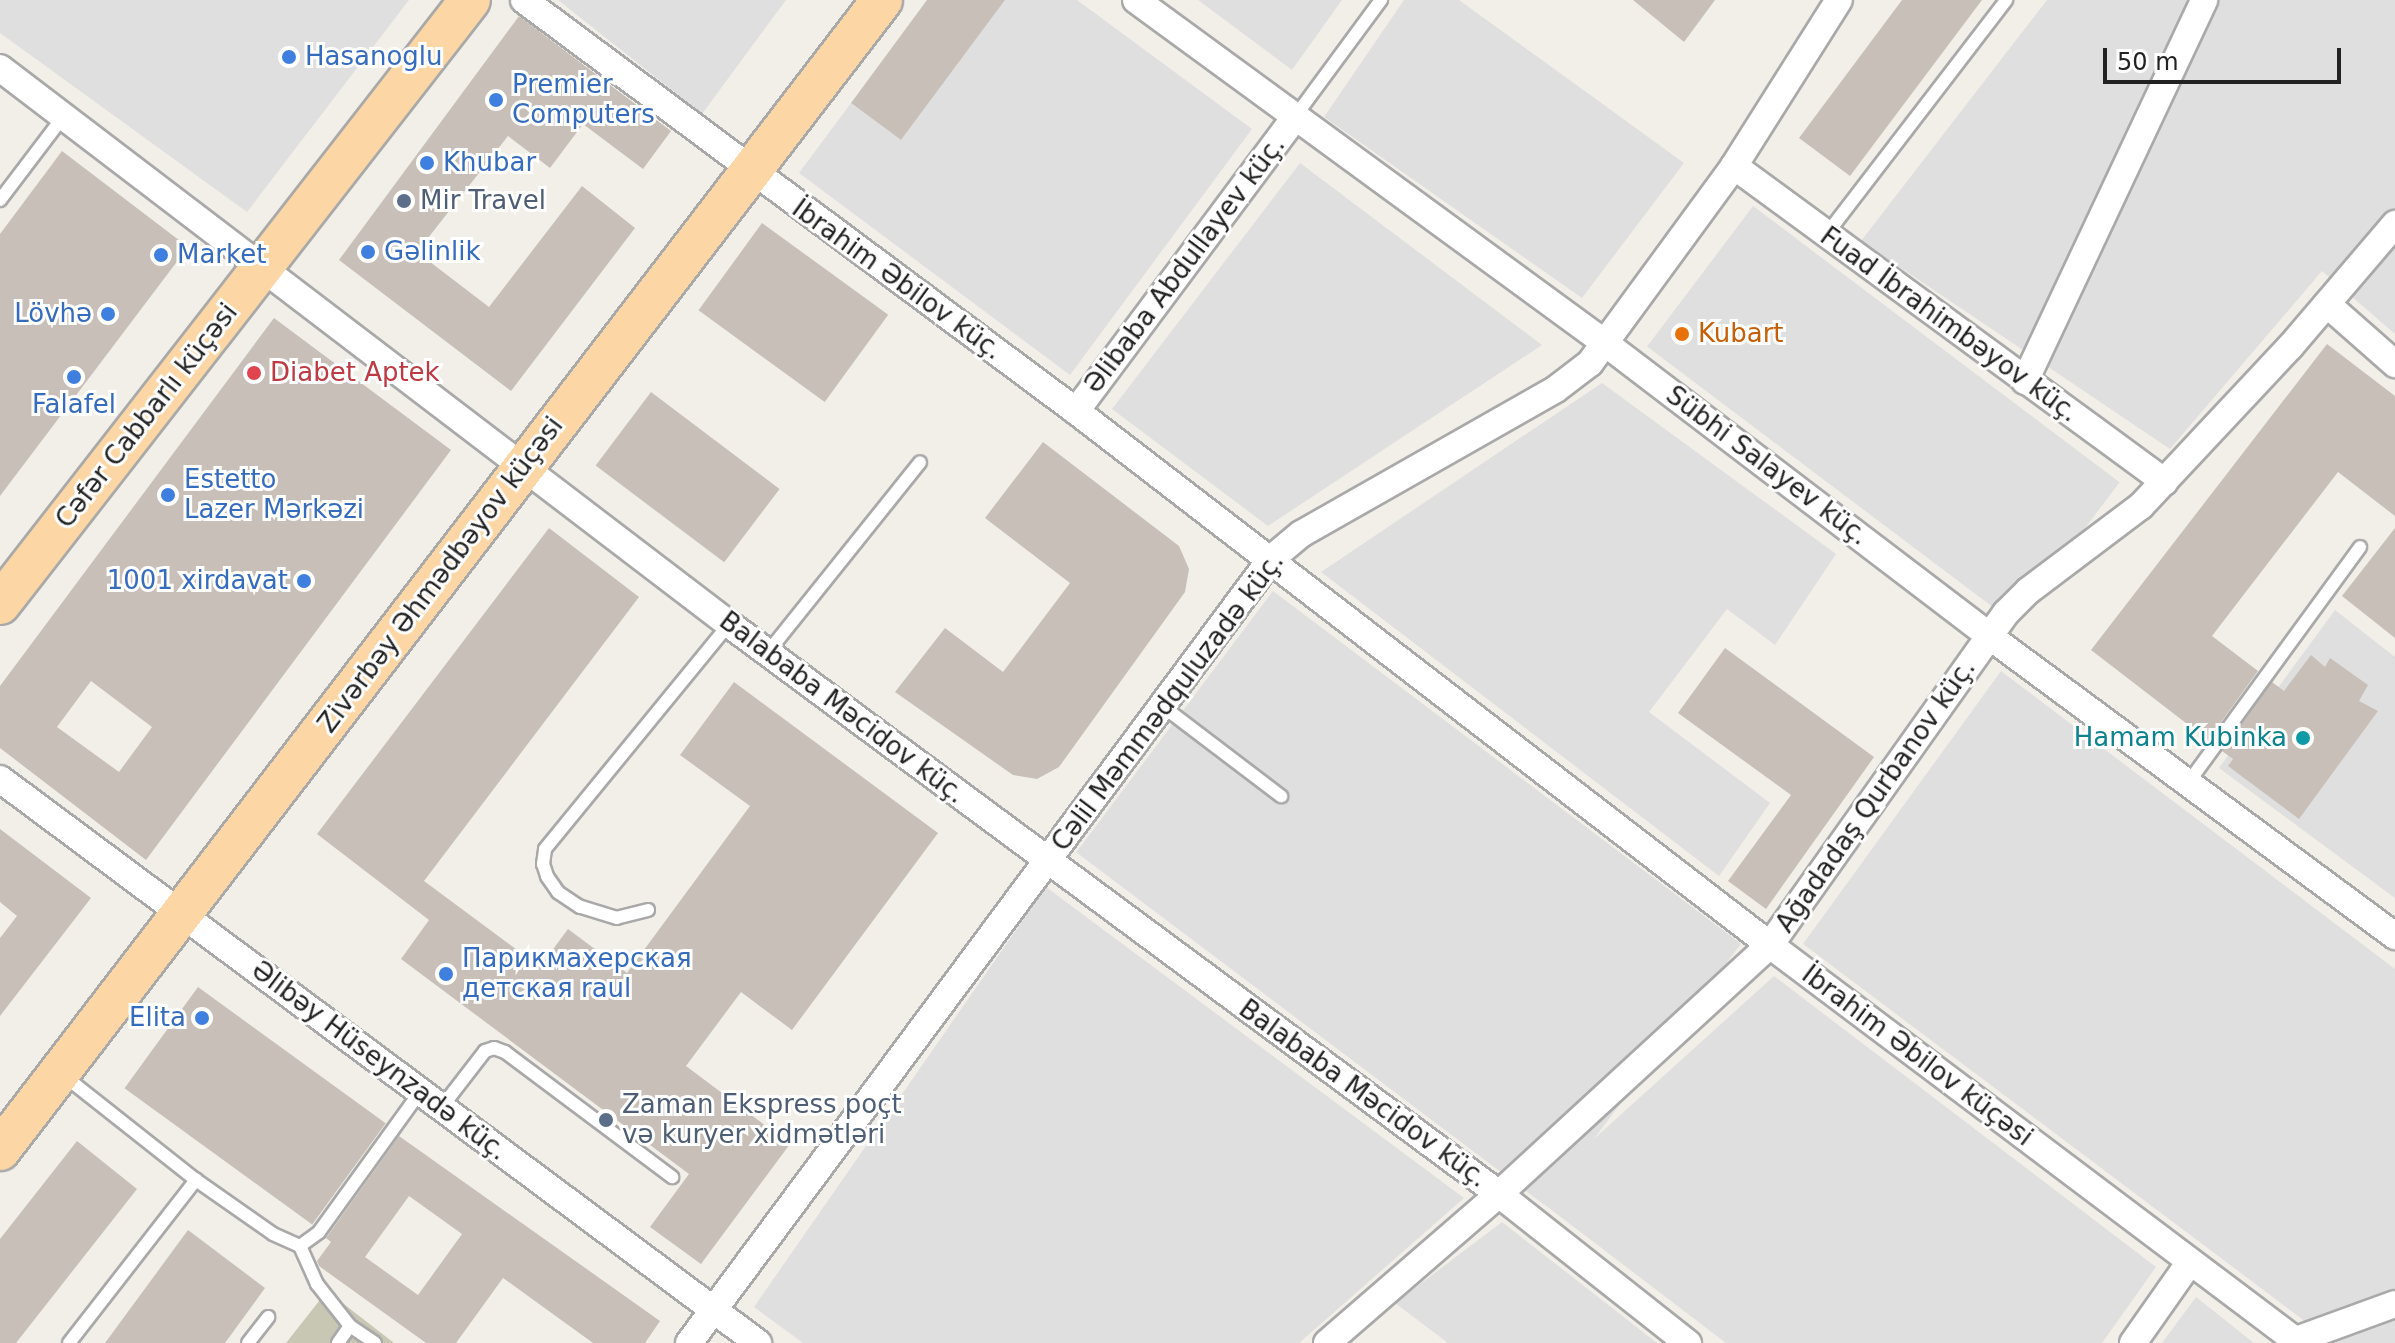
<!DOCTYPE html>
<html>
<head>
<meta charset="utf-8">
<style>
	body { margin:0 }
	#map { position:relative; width:2395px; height:1343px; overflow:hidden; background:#f2efe9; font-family:"DejaVu Sans",sans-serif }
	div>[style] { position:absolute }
	.residential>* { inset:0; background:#e0dfdf; transform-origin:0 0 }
	.construction>* { inset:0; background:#c7c7b4 }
	.building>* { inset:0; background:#c7bfb8; transform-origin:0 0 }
	.roads { filter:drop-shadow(2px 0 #a9a9a9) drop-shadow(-2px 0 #a9a9a9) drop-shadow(0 2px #a9a9a9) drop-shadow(0 -2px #a9a9a9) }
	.service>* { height:12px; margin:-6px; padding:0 6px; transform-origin:6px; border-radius:6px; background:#fff }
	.minor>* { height:26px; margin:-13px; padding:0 13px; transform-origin:13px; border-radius:13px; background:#fff }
	.primary>* { height:40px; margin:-20px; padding:0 20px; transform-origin:20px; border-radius:20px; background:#fcd6a4 }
	.dots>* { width:22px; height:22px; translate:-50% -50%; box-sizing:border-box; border:4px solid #fff; border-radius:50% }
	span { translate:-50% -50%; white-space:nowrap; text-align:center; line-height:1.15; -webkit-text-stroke:6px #fff; paint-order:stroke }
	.shop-label { font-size:26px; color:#366cbe }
	.left { translate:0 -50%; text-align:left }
	.right { translate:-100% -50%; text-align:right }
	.service-label { font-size:26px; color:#4e5e75 }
	.street-label { font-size:26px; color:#222 }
	.food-label { font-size:26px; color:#c56008 }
	.health-label { font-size:26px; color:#be3a42 }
	.culture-label { font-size:26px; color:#0d838f }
	.scale { position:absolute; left:2103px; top:48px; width:238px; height:36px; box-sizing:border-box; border:4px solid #222; border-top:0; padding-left:10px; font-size:24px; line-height:28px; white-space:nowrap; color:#222; -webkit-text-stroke:6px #fff; paint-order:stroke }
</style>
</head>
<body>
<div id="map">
	<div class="residential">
		<i style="clip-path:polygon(0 0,409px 0,247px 212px,0 33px)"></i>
		<i style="clip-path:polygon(558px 0,786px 0,702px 114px)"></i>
		<i style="clip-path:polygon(1005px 0,1077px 0,1252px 129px,1070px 375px,799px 173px,851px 103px,901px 140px)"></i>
		<i style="clip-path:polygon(1198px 0,1342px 0,1292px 70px)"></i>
		<i style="clip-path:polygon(1404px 0,1459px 0,1684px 163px,1582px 298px,1324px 117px)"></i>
		<i style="clip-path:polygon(2047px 0,2395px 0,2395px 334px,2322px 271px,2170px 449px,1861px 241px)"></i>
		<i style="clip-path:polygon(1300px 163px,1542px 345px,1268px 526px,1112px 409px)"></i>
		<i style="left:1753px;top:206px;width:459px;height:176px;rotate:37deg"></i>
		<i style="clip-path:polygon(1602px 383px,1836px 554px,1775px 645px,1727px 609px,1649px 712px,1770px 803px,1719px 876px,1321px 572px)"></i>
		<i style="left:1273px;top:591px;width:586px;height:327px;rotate:37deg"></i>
		<i style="clip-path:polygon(2335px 610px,2395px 657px,2395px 898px,2219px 768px)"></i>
		<i style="clip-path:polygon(2001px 671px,2395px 969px,2395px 1343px,2334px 1343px,1803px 944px)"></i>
		<i style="clip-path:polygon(1046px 887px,1464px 1198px,1299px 1343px,803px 1343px,754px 1307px)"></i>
		<i style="clip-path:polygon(1774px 976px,2156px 1267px,2102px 1343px,1726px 1343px,1532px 1195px)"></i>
		<i style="clip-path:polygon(1502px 1222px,1657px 1343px,1448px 1343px,1395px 1303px)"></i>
		<i style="clip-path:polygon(2196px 1297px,2254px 1343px,2162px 1343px)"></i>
	</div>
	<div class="construction">
		<i style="clip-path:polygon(327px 1291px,394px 1343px,286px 1343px)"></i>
	</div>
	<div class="building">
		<i style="clip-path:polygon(927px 0,1005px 0,901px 140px,851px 103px)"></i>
		<i style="clip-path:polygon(1633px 0,1715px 0,1684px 42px)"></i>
		<i style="clip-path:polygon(1902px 0,1982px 0,1850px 176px,1799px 138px)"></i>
		<i style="clip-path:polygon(519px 16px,671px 131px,643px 169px,583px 124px,550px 168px,508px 136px,417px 252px,489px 307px,582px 186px,635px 228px,511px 391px,339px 260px)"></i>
		<i style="clip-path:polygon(62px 151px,188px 247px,0 496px,0 234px)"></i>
		<i style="left:762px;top:223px;width:156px;height:108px;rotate:36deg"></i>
		<i style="clip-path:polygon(evenodd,274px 318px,451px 450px,146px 860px,0 748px,0 686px,274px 318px,91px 681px,152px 727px,119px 772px,57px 727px,91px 681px)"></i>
		<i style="clip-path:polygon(2327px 344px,2395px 396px,2395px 516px,2338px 472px,2212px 636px,2258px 671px,2208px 740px,2091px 650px)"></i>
		<i style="left:651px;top:392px;width:161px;height:92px;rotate:37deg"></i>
		<i style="clip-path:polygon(1043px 442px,1179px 546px,1189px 569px,1185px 592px,1059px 767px,1037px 779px,1013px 775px,895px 692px,945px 628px,1003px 672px,1070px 583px,985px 518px)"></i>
		<i style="clip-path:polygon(549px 528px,639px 597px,424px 881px,540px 967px,568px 929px,627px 973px,750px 806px,680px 755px,734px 682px,938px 833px,792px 1030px,741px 992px,686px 1066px,790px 1144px,701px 1264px,650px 1227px,689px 1174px,401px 959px,429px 920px,317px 834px)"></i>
		<i style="clip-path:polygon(2395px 528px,2395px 638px,2342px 596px)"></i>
		<i style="clip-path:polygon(1725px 648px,1874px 757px,1766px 909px,1728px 881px,1791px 795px,1678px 713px)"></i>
		<i style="clip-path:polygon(2311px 655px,2325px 667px,2330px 658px,2368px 685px,2359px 701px,2378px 711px,2299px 819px,2228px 766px,2233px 759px,2222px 751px,2272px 682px,2284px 691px)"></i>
		<i style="clip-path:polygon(0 829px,91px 898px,0 1016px,0 938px,17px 916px,0 902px)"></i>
		<i style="left:198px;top:987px;width:232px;height:125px;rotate:36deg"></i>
		<i style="clip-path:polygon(evenodd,399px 1136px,660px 1321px,645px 1343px,593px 1343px,503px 1278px,456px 1343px,426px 1343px,319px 1266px,317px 1261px,331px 1242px,326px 1238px,399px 1136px,409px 1196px,462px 1234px,418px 1295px,365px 1257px,409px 1196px)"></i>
		<i style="clip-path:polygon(77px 1141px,137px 1189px,16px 1343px,0 1343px,0 1239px)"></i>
		<i style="clip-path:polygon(188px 1230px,265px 1288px,225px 1343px,105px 1343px)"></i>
	</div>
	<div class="roads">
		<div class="service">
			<i style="left:1294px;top:118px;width:147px;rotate:-53.6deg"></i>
			<i style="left:0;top:200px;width:104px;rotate:-52.8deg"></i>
			<i style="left:1826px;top:235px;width:296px;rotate:-52.5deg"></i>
			<i style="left:768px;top:652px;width:243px;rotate:-51.3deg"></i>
			<i style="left:1161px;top:705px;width:151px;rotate:37.2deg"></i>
			<i style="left:2188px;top:783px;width:292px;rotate:-53.9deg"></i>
			<i style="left:648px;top:910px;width:32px;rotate:166deg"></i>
			<i style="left:617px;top:918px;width:39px;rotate:-163deg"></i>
			<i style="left:580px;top:907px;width:27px;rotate:-146deg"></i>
			<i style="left:558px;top:892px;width:19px;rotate:-125deg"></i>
			<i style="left:547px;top:876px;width:13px;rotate:-108deg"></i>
			<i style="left:543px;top:864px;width:15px;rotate:-82deg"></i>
			<i style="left:545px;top:849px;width:291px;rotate:-50.7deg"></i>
			<i style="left:63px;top:1075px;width:169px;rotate:38.3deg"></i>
			<i style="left:196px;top:1180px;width:94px;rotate:35deg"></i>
			<i style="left:273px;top:1234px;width:30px;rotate:24deg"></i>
			<i style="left:300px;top:1246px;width:24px;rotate:-36deg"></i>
			<i style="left:319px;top:1232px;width:173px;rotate:-54.2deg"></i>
			<i style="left:441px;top:1108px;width:72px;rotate:-52.3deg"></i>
			<i style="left:485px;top:1051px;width:9px;rotate:-18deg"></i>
			<i style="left:494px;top:1048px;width:12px;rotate:20deg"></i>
			<i style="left:505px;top:1052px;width:209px;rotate:36.8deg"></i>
			<i style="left:300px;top:1246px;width:42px;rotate:65.9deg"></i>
			<i style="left:317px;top:1284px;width:53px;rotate:51.8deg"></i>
			<i style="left:350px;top:1326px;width:30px;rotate:34deg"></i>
			<i style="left:69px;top:1343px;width:207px;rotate:-52.1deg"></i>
			<i style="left:248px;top:1343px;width:33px;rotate:-52deg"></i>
			<i style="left:338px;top:1343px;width:21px;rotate:-55deg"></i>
		</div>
		<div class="minor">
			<i style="left:524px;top:0;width:688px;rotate:36.67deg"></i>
			<i style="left:1076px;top:411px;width:876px;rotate:37.58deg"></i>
			<i style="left:1770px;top:945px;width:662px;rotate:36.96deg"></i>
			<i style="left:1136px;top:0;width:581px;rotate:36.18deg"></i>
			<i style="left:1605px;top:343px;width:483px;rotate:37.3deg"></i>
			<i style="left:1989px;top:636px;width:505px;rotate:36.46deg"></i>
			<i style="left:0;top:68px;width:917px;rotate:37.33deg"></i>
			<i style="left:729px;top:624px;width:958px;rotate:36.51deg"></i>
			<i style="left:1499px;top:1194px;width:241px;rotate:38.3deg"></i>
			<i style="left:1734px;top:166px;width:534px;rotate:36.25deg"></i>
			<i style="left:2327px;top:304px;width:91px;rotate:41.4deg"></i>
			<i style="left:2025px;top:381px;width:421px;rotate:-64.8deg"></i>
			<i style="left:1076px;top:411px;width:365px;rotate:-53.3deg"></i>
			<i style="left:0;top:779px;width:945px;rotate:36.65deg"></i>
			<i style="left:2296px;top:1340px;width:105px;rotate:-20deg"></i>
			<i style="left:689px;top:1343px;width:976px;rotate:-53.41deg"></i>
			<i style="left:1271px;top:559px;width:39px;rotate:-40deg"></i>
			<i style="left:1301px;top:534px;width:293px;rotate:-29.6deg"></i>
			<i style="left:1556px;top:389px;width:43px;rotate:-37.4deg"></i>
			<i style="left:1590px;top:363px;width:244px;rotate:-53.8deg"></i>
			<i style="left:1734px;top:166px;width:196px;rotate:-57.7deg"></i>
			<i style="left:1327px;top:1343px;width:228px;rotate:-40.9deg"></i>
			<i style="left:1499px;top:1194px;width:368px;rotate:-42.6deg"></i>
			<i style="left:1770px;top:945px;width:407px;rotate:-54.6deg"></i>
			<i style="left:2006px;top:613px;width:31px;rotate:-45deg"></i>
			<i style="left:2028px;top:591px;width:141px;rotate:-37deg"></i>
			<i style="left:2141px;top:506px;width:218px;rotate:-46.9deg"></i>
			<i style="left:2290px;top:347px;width:162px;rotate:-49.5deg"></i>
			<i style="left:2133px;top:1343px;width:99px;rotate:-54.9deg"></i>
		</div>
		<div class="primary">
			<i style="left:0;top:604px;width:765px;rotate:-52.11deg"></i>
			<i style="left:0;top:1150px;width:1449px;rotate:-52.51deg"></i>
		</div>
	</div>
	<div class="dots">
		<i style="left:289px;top:57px;background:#3f7fe0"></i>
		<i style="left:496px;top:100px;background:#3f7fe0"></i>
		<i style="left:427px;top:163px;background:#3f7fe0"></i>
		<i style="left:404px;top:201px;background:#5c6f8a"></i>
		<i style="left:368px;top:252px;background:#3f7fe0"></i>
		<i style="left:161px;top:255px;background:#3f7fe0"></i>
		<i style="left:108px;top:314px;background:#3f7fe0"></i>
		<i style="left:1682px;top:334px;background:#e8710a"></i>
		<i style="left:254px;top:373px;background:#e0444e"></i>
		<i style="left:74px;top:377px;background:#3f7fe0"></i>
		<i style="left:168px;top:495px;background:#3f7fe0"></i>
		<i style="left:304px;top:581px;background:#3f7fe0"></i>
		<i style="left:2303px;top:738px;background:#0f9aa8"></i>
		<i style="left:446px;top:974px;background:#3f7fe0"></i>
		<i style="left:202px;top:1018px;background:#3f7fe0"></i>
		<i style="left:606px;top:1120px;background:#5c6f8a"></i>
	</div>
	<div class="shop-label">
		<span class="left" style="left:305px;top:57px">Hasanoglu</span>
		<span class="left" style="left:512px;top:100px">Premier<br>Computers</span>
		<span class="left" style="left:443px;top:163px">Khubar</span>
		<span class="left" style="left:384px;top:252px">Gəlinlik</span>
		<span class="left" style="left:177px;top:255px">Market</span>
		<span class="right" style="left:92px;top:314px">Lövhə</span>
		<span style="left:74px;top:405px">Falafel</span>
		<span class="left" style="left:184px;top:495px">Estetto<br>Lazer Mərkəzi</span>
		<span class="right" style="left:288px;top:581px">1001 xirdavat</span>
		<span class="left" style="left:462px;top:974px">Парикмахерская<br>детская raul</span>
		<span class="right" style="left:186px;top:1018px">Elita</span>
	</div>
	<div class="service-label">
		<span class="left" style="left:420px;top:201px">Mir Travel</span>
		<span class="left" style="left:622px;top:1120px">Zaman Ekspress poçt<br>və kuryer xidmətləri</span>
	</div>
	<div class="street-label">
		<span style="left:1185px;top:265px;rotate:-53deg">Əlibaba Abdullayev küç.</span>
		<span style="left:897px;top:280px;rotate:36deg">İbrahim Əbilov küç.</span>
		<span style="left:1949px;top:325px;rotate:36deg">Fuad İbrahimbəyov küç.</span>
		<span style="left:147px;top:416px;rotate:-52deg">Cəfər Cabbarlı küçəsi</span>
		<span style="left:1767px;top:466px;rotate:37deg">Sübhi Salayev küç.</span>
		<span style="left:441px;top:575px;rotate:-53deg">Zivərbəy Əhmədbəyov küçəsi</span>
		<span style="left:1168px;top:702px;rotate:-53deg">Cəlil Məmmədquluzadə küç.</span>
		<span style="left:842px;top:708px;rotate:37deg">Balababa Məcidov küç.</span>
		<span style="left:1876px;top:796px;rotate:-55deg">Ağadadaş Qurbanov küç.</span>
		<span style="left:1917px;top:1056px;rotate:37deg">İbrahim Əbilov küçəsi</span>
		<span style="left:379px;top:1061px;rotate:37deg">Əlibəy Hüseynzadə küç.</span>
		<span style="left:1363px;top:1094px;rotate:36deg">Balababa Məcidov küç.</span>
	</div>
	<div class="food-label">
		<span class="left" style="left:1698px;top:334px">Kubart</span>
	</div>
	<div class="health-label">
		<span class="left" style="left:270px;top:373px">Diabet Aptek</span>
	</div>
	<div class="culture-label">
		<span class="right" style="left:2287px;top:738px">Hamam Kubinka</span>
	</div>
	<div class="scale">50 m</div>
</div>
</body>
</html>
